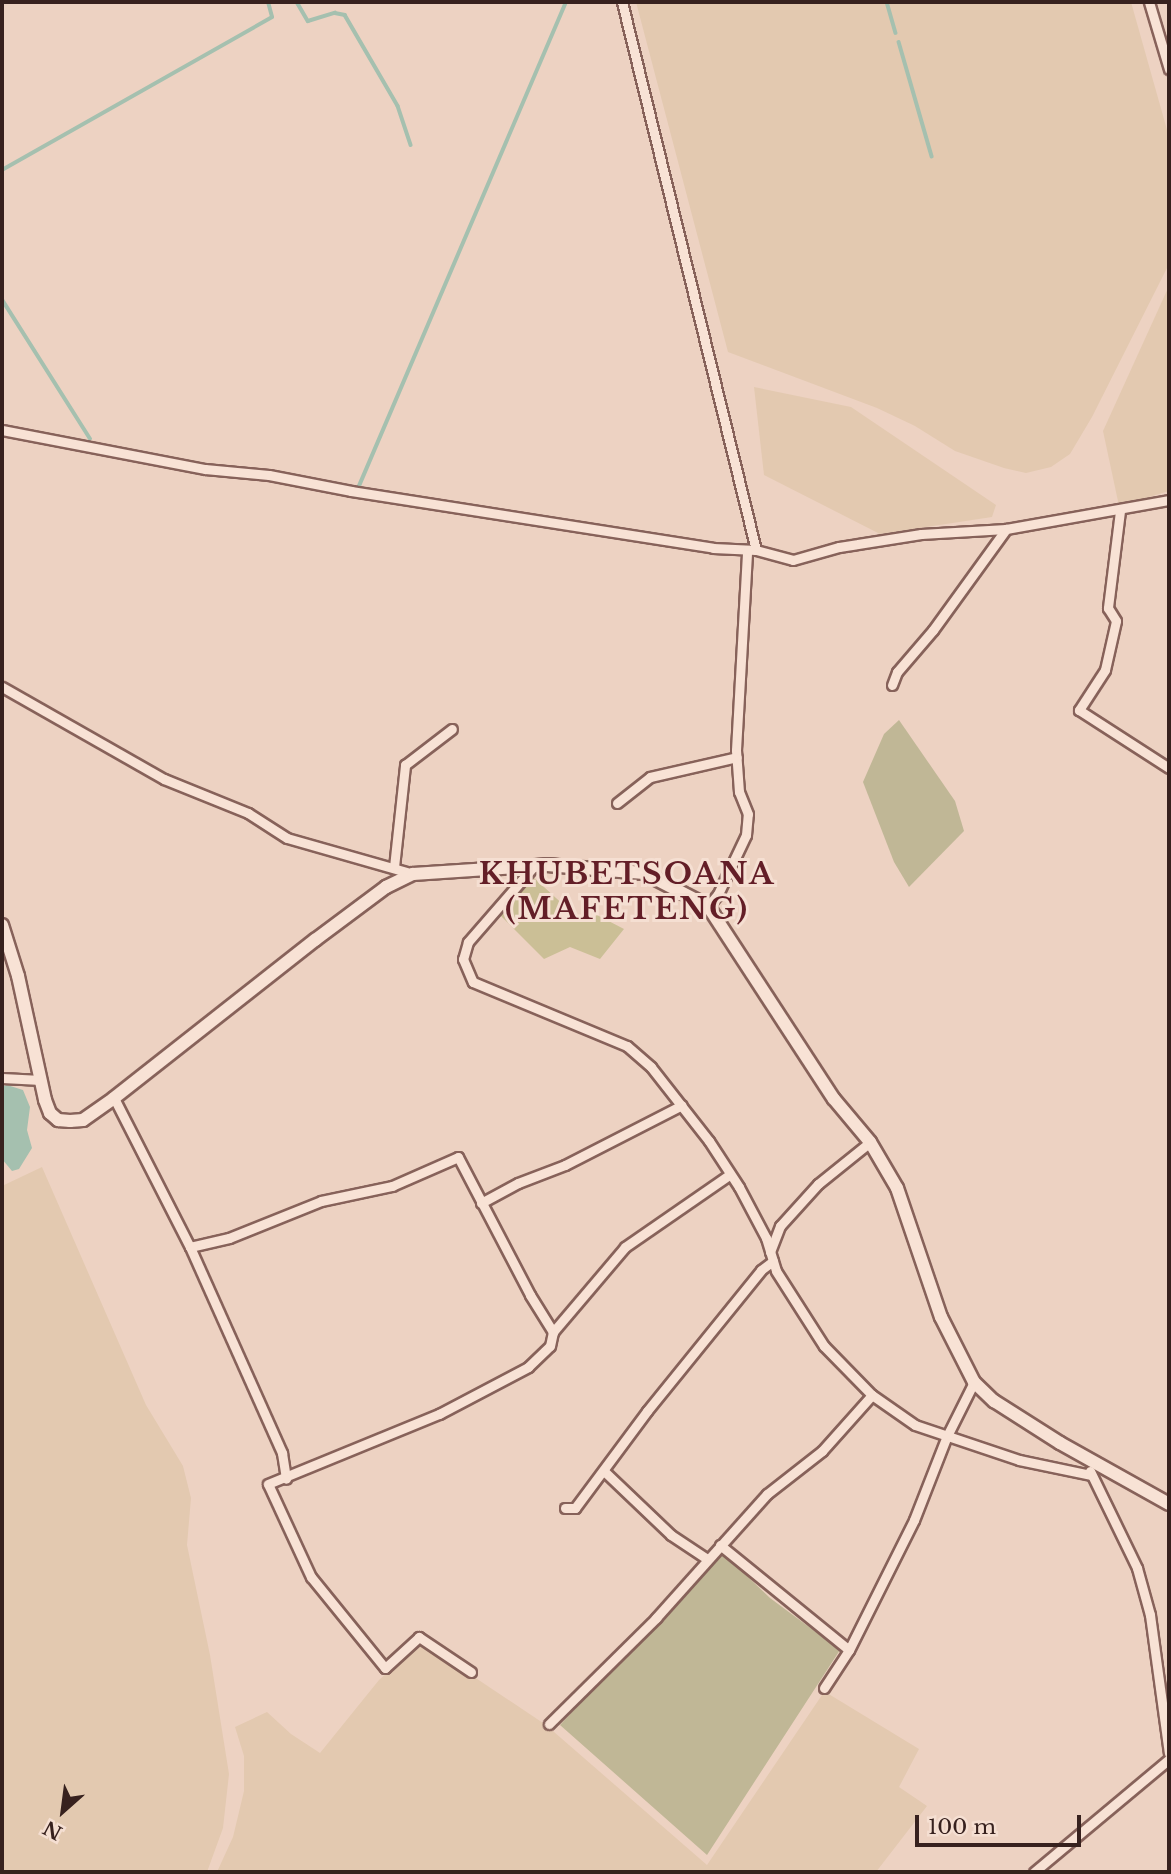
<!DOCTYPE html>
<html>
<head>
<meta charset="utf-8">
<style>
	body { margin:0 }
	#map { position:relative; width:1171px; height:1874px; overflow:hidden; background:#edd2c2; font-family:"Libre Baskerville",serif }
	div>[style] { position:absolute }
	.farmland>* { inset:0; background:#e3c9b0 }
	.green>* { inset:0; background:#cbbf96 }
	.cemetery>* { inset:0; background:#c0b796 }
	.water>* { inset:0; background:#a5c0af }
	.stream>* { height:3.5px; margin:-1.75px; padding:0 1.75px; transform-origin:1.75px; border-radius:1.75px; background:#a5c0af }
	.roads { filter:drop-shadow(2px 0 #87625a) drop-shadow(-2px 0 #87625a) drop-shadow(0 2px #87625a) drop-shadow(0 -2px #87625a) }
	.minor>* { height:9px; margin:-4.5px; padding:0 4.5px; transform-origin:4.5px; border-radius:4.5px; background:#f8e2d5 }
	.tertiary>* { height:12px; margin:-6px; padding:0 6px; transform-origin:6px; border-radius:6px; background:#f8e2d5 }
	span { translate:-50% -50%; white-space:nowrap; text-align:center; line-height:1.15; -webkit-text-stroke:6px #f5dfd2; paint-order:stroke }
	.district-label { font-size:30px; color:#631e27; font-weight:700; letter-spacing:2px }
	.frame { position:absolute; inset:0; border:4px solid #37211e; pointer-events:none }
	.north { position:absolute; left:28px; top:1776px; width:70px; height:70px; -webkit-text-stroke:5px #f5dfd2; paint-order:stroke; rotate:208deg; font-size:19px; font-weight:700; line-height:28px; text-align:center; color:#37211e }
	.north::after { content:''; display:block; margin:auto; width:24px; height:32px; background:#37211e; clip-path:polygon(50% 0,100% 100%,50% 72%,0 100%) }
	.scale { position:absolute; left:915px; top:1815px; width:166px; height:32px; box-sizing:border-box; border:4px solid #37211e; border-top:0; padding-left:9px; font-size:21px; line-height:24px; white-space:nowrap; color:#37211e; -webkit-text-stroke:5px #f5dfd2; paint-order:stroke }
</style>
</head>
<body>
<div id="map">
	<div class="farmland">
		<i style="clip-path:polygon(636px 2px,1131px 2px,1169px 137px,1169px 264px,1092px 417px,1070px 454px,1051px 467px,1026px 473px,1004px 468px,955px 451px,915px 426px,877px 408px,728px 352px)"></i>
		<i style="clip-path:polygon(1169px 286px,1169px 491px,1119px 506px,1103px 431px)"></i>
		<i style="clip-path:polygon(754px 387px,851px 407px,996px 505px,992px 517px,880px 534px,764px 475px)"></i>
		<i style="clip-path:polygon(42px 1167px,146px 1405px,183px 1466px,191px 1498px,187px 1545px,210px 1655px,229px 1774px,223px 1828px,207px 1872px,2px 1872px,2px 1186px)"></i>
		<i style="clip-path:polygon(422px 1642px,546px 1725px,707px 1865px,822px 1695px,827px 1693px,919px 1749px,899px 1787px,927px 1806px,876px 1872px,217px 1872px,233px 1837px,244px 1791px,244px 1756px,235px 1727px,267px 1712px,291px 1734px,320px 1753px,379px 1680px)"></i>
	</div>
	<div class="green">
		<i style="clip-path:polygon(532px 876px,580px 920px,597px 915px,624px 929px,600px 959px,570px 947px,544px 959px,499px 914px)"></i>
	</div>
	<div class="cemetery">
		<i style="clip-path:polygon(899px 720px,955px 801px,964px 831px,909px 887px,894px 862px,863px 782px,884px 734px)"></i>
		<i style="clip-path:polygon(722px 1552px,770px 1598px,840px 1650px,707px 1855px,560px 1725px)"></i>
	</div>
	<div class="water">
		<i style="clip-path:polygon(7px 1085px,23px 1090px,30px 1107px,27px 1130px,32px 1148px,19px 1169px,12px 1171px,2px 1159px,2px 1086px)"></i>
	</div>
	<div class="stream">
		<i style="left:297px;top:2px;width:22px;rotate:60deg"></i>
		<i style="left:308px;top:21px;width:28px;rotate:-17deg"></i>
		<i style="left:335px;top:13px;width:10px;rotate:11deg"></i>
		<i style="left:345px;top:15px;width:105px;rotate:59.8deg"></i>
		<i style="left:398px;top:106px;width:41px;rotate:71.6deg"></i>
		<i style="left:887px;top:2px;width:32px;rotate:74deg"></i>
		<i style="left:899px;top:42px;width:119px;rotate:73.9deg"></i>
		<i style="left:2px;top:170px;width:310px;rotate:-29.5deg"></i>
		<i style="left:272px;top:17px;width:16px;rotate:-105deg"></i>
		<i style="left:2px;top:299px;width:165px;rotate:57.7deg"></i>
		<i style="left:359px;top:486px;width:526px;rotate:-66.84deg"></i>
	</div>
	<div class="roads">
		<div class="minor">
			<i style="left:622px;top:2px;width:564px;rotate:76.26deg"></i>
			<i style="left:1149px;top:2px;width:70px;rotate:73.4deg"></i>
			<i style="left:2px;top:430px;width:207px;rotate:10.9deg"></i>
			<i style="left:205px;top:469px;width:64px;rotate:5.4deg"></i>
			<i style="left:269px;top:475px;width:84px;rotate:11deg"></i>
			<i style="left:351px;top:491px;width:366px;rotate:8.9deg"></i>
			<i style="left:713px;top:548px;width:43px;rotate:2.7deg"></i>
			<i style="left:756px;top:550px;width:38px;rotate:15deg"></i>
			<i style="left:793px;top:560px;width:48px;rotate:-15.8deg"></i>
			<i style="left:839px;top:547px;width:83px;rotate:-9deg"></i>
			<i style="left:921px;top:534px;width:85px;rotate:-3.4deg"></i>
			<i style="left:1006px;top:529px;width:166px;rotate:-10.1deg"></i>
			<i style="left:1120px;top:511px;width:98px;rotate:97.1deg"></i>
			<i style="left:1108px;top:608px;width:15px;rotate:58deg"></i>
			<i style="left:1116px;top:621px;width:50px;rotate:102.7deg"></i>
			<i style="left:1105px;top:670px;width:48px;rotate:123deg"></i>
			<i style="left:1079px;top:710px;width:107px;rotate:32.8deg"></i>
			<i style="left:892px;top:685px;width:14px;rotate:-69deg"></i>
			<i style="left:897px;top:672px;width:55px;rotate:-49.4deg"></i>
			<i style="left:933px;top:630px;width:125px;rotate:-54.1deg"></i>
			<i style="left:2px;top:687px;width:186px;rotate:29.6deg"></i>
			<i style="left:164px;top:779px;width:91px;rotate:22deg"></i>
			<i style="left:248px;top:813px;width:46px;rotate:32.7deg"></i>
			<i style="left:287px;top:838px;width:131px;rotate:15.9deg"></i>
			<i style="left:617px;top:803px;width:42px;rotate:-38.2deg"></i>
			<i style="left:650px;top:777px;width:89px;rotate:-12.9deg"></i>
			<i style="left:534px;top:866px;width:101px;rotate:131deg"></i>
			<i style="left:468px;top:942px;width:18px;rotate:106deg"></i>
			<i style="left:463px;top:959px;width:25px;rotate:67deg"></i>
			<i style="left:473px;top:982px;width:167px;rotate:22.6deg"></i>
			<i style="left:627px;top:1046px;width:32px;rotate:41deg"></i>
			<i style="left:651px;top:1067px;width:94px;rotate:51.9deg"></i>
			<i style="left:709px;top:1141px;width:55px;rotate:56.9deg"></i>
			<i style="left:739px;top:1187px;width:58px;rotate:62.1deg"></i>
			<i style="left:766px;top:1238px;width:34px;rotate:73deg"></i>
			<i style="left:776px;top:1271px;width:89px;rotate:57.4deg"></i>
			<i style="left:824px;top:1346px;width:69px;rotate:45.6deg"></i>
			<i style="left:872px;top:1395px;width:52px;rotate:34.9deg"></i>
			<i style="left:915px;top:1425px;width:110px;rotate:18.6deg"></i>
			<i style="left:1019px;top:1460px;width:74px;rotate:11.8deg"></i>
			<i style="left:394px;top:867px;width:103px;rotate:-83.8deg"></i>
			<i style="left:405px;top:765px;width:59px;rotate:-37.5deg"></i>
			<i style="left:708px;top:906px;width:16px;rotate:-50deg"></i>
			<i style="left:718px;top:894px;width:65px;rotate:-64.6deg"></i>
			<i style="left:746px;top:835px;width:21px;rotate:-85deg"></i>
			<i style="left:748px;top:814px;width:24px;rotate:-112deg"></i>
			<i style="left:739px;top:792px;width:42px;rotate:-94.1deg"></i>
			<i style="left:736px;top:750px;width:198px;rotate:-86.8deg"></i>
			<i style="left:2px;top:1078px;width:39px;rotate:3deg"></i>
			<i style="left:114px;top:1098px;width:167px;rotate:63deg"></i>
			<i style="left:190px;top:1247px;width:226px;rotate:65.9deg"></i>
			<i style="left:282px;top:1453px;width:26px;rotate:81deg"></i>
			<i style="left:481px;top:1203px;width:42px;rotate:-28.4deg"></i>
			<i style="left:518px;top:1183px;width:50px;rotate:-21deg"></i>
			<i style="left:565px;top:1165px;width:131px;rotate:-27.1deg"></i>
			<i style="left:190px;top:1247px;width:40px;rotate:-13deg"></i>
			<i style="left:229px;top:1238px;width:99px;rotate:-21.9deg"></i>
			<i style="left:321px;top:1201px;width:73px;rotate:-11.9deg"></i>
			<i style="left:392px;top:1186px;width:72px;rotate:-23.7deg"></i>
			<i style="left:458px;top:1157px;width:156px;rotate:62.4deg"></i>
			<i style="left:530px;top:1295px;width:44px;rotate:58.1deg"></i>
			<i style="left:770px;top:1252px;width:28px;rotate:-69deg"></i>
			<i style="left:780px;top:1226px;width:57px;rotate:-47.9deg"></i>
			<i style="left:818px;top:1184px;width:67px;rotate:-38.9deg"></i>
			<i style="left:1090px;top:1471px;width:108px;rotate:64.1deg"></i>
			<i style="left:1137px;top:1568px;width:49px;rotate:74.5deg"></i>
			<i style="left:1150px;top:1615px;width:139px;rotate:82.2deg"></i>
			<i style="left:605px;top:1472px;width:91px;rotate:43.7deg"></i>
			<i style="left:671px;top:1535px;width:43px;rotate:33.7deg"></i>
			<i style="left:565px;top:1508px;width:10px"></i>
			<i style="left:575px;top:1508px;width:121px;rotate:-53.4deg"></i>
			<i style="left:647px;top:1411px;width:181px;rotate:-51deg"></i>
			<i style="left:761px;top:1270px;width:15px;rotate:-37deg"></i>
			<i style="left:720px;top:1545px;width:166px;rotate:39.1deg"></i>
			<i style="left:471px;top:1672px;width:63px;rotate:-146.1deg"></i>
			<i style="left:419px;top:1637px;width:46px;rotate:137.6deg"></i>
			<i style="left:385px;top:1668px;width:117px;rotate:-129.1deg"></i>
			<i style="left:311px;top:1577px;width:102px;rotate:-114.8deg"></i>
			<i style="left:268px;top:1484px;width:185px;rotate:-22.3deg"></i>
			<i style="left:439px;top:1414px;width:101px;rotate:-27.8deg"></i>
			<i style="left:528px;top:1367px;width:30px;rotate:-44deg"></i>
			<i style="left:550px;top:1346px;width:14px;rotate:-78deg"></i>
			<i style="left:553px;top:1332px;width:111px;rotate:-49.7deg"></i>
			<i style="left:625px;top:1247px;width:126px;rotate:-34.7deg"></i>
			<i style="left:824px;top:1688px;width:45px;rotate:-56.7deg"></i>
			<i style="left:849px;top:1650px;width:145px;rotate:-63.4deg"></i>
			<i style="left:914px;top:1520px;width:90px;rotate:-68.6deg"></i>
			<i style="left:947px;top:1436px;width:60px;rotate:-63.4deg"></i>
			<i style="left:549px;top:1724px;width:151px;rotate:-44.7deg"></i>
			<i style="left:656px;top:1618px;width:166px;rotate:-48.2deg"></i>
			<i style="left:767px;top:1494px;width:70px;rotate:-38deg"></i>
			<i style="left:822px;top:1451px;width:75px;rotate:-48.2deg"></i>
			<i style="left:1034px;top:1872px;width:176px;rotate:-39.9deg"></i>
		</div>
		<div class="tertiary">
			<i style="left:2px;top:925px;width:53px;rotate:72.6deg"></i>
			<i style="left:18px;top:976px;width:127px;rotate:77.7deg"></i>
			<i style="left:45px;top:1100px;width:14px;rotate:69deg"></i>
			<i style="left:50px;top:1113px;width:11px;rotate:41deg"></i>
			<i style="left:58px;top:1120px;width:12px;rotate:5deg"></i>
			<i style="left:70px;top:1121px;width:13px;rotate:-4deg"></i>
			<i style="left:83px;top:1120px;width:38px;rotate:-35deg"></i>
			<i style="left:114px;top:1098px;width:256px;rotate:-38.2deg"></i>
			<i style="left:315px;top:940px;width:89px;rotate:-36.7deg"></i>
			<i style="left:386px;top:887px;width:30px;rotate:-26deg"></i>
			<i style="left:413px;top:874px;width:134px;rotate:-3.8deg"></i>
			<i style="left:547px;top:865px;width:97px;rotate:4.7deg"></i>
			<i style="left:644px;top:873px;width:72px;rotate:27.3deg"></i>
			<i style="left:708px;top:906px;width:230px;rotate:56.9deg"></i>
			<i style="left:834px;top:1099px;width:56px;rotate:50.1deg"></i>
			<i style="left:870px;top:1142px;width:53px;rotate:59.6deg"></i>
			<i style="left:897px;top:1188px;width:136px;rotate:71.2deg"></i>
			<i style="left:941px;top:1317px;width:73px;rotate:63.1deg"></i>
			<i style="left:974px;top:1382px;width:28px;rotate:44deg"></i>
			<i style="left:994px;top:1401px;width:78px;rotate:32.5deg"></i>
			<i style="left:1060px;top:1443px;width:125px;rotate:29.2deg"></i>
		</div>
	</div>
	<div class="district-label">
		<span style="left:627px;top:891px">KHUBETSOANA<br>(MAFETENG)</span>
	</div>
	<div class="frame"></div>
	<div class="north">N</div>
	<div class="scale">100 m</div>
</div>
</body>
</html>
